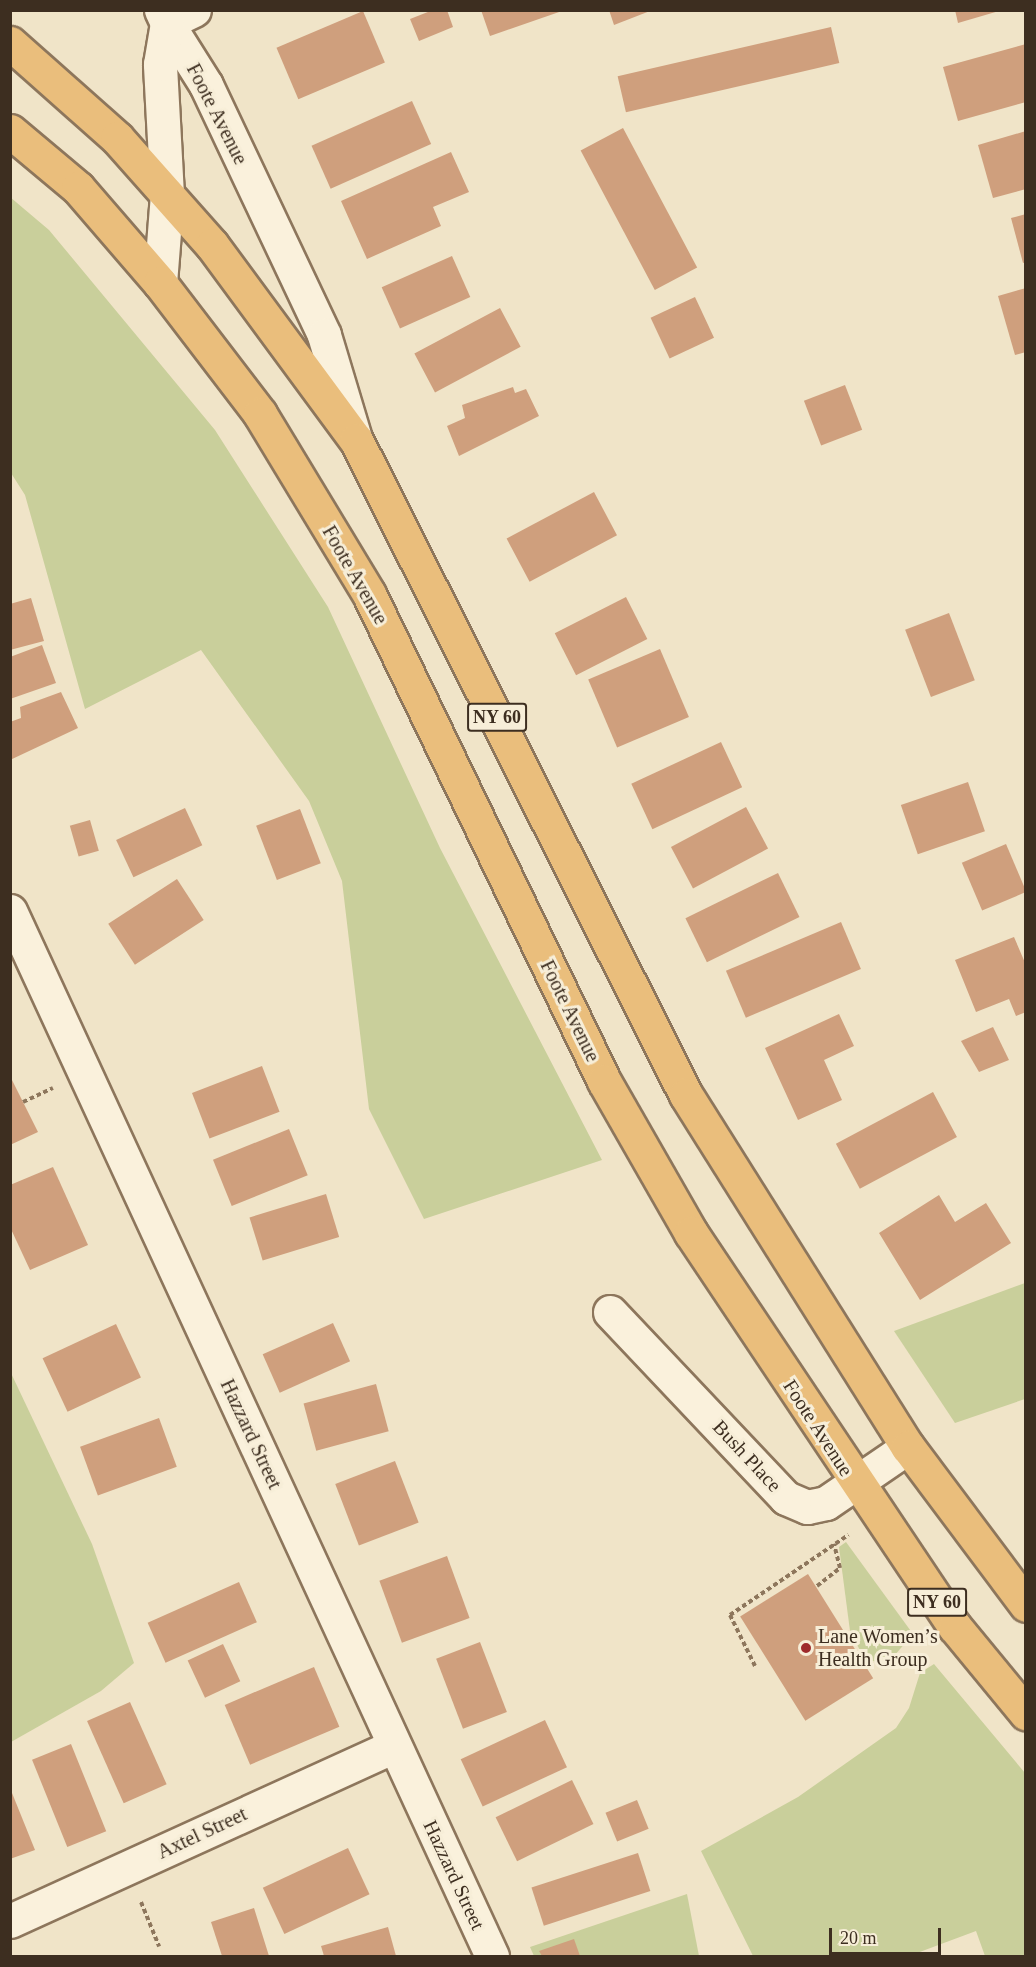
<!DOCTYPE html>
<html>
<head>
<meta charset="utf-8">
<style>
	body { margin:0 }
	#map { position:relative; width:1036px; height:1967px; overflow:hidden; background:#f0e4c8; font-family:Georgia,serif }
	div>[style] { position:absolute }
	.green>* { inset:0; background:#c9cf9b }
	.building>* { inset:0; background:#cf9f7d; transform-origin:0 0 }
	.path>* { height:4px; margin-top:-2px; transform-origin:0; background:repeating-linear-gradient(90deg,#8d765c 0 4.5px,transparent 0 7.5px) }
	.roads { filter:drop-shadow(2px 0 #8d765c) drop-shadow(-2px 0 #8d765c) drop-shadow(0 2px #8d765c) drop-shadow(0 -2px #8d765c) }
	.minor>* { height:33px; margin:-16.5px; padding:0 16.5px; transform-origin:16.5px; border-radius:16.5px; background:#faf1dc }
	.tertiary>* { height:33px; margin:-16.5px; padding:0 16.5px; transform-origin:16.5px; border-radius:16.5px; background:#faf1dc }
	.trunk>* { height:33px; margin:-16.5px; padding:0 16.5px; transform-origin:16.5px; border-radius:16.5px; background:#eabe7c }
	.dots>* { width:16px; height:16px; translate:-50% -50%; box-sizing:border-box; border:3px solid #f7eed8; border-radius:50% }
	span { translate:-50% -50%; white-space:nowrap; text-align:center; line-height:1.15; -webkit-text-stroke:6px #f7eed8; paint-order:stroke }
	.shield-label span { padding:2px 4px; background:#f7eed8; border:2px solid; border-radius:4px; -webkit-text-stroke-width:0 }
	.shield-label { font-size:18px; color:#3d2e20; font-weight:700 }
	.street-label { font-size:20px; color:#3d2e20 }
	.poi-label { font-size:20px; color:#3d2e20 }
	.left { translate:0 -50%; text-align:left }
	.frame { position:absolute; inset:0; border:12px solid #3d2e20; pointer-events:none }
	.scale { position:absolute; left:829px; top:1928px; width:112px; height:27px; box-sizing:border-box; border:3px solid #3d2e20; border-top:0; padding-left:8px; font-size:18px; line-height:21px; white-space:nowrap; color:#3d2e20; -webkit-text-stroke:4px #f7eed8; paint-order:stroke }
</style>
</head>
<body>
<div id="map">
	<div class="green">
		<i style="clip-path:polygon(10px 197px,49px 230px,215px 430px,328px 607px,440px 848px,602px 1160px,424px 1219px,369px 1109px,342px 881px,309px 801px,201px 650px,85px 709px,25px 495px,11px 473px)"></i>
		<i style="clip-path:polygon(1025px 1283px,1025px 1399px,955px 1423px,894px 1331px)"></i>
		<i style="clip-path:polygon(10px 1371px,92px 1544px,134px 1663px,101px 1691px,11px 1742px)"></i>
		<i style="clip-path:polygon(846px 1542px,913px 1634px,888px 1663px,865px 1660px,850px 1631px,839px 1547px)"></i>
		<i style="clip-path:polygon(934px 1664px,1025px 1773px,1025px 1956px,985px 1956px,976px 1931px,909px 1956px,753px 1956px,701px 1851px,798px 1797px,896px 1728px,909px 1708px,920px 1673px)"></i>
		<i style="clip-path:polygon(687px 1894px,699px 1956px,534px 1956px,530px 1947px)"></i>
	</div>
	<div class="building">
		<i style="clip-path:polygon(433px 10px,447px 10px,453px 27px,419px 41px,410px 19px)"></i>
		<i style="clip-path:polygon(481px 10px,562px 10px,562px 11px,490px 36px)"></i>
		<i style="clip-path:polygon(609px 10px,650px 10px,650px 11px,614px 25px)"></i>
		<i style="clip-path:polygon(955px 10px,999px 10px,999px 11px,958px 23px)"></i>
		<i style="left:363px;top:11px;width:56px;height:94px;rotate:67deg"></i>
		<i style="left:831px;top:27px;width:37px;height:219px;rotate:77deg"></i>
		<i style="clip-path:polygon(1026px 44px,1026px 102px,958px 121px,943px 67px)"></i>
		<i style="left:412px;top:101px;width:47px;height:110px;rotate:66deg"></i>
		<i style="left:623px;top:128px;width:158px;height:48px;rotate:62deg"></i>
		<i style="clip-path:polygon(1026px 131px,1026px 189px,993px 198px,978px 145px)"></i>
		<i style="clip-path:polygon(451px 152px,469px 192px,433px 207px,441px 226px,367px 259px,341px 201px)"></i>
		<i style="clip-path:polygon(1026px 214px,1026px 262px,1023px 263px,1011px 218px)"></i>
		<i style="left:452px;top:256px;width:45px;height:77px;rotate:66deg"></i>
		<i style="clip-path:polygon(1026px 288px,1026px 352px,1015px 355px,998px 296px)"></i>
		<i style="left:695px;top:297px;width:45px;height:49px;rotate:65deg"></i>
		<i style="left:500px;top:308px;width:44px;height:97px;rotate:62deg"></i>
		<i style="left:845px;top:385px;width:48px;height:44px;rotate:69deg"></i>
		<i style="clip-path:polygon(513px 387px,515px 393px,526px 389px,539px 416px,459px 456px,447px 426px,465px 418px,462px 405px)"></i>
		<i style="left:594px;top:492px;width:49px;height:99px;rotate:62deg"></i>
		<i style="left:626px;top:597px;width:47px;height:80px;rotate:63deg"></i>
		<i style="clip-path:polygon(31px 598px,44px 641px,10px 650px,10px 604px)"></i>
		<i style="left:949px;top:613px;width:72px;height:47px;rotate:69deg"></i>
		<i style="clip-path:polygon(42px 645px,56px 683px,10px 699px,10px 657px)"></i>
		<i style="left:660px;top:649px;width:74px;height:78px;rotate:67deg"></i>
		<i style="clip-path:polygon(61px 692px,78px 728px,10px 760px,10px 722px,21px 718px,20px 707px)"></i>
		<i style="left:721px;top:742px;width:50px;height:99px;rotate:65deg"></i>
		<i style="left:968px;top:782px;width:52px;height:71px;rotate:71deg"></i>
		<i style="left:746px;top:807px;width:47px;height:85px;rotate:62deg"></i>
		<i style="left:185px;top:808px;width:41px;height:76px;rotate:65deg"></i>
		<i style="left:300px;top:809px;width:58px;height:47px;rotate:69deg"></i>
		<i style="left:90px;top:820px;width:32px;height:21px;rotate:74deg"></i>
		<i style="left:1006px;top:844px;width:52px;height:48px;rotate:67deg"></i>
		<i style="left:778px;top:873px;width:49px;height:103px;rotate:64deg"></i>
		<i style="left:177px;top:879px;width:49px;height:82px;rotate:57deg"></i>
		<i style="left:841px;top:922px;width:51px;height:125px;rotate:67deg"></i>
		<i style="clip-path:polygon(1014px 937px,1026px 965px,1026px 1012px,1016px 1016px,1009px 999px,976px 1012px,955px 960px)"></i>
		<i style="clip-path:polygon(839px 1014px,854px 1046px,824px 1060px,842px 1100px,798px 1120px,765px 1048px)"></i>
		<i style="clip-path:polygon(993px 1027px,1009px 1060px,979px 1072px,961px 1041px)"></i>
		<i style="left:262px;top:1066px;width:49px;height:75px;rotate:69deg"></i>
		<i style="clip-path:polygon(10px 1076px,38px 1132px,10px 1145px)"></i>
		<i style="left:933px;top:1092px;width:51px;height:110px;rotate:62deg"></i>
		<i style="left:289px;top:1129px;width:50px;height:82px;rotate:68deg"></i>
		<i style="clip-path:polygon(53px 1167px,88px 1245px,30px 1270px,10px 1227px,10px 1185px)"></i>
		<i style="left:326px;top:1194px;width:45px;height:80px;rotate:73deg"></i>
		<i style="clip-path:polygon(939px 1195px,955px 1222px,986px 1203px,1011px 1243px,920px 1300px,879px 1233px)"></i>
		<i style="left:333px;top:1323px;width:42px;height:77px;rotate:66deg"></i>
		<i style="left:116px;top:1324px;width:59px;height:81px;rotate:65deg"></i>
		<i style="left:376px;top:1384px;width:49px;height:75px;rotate:75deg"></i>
		<i style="left:159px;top:1418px;width:52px;height:84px;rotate:70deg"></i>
		<i style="left:395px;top:1461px;width:66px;height:64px;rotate:69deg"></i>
		<i style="left:447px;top:1556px;width:66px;height:72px;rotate:70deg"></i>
		<i style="left:808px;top:1574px;width:123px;height:80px;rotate:58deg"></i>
		<i style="left:239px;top:1582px;width:44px;height:100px;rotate:66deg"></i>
		<i style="left:480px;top:1642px;width:75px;height:47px;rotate:69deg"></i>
		<i style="left:223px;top:1644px;width:41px;height:39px;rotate:65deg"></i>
		<i style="left:314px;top:1667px;width:65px;height:97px;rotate:67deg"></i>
		<i style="left:130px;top:1702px;width:90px;height:47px;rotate:66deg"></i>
		<i style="left:545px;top:1720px;width:52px;height:93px;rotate:65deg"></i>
		<i style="left:71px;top:1744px;width:94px;height:42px;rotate:68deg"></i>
		<i style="left:572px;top:1780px;width:49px;height:85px;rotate:64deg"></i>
		<i style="clip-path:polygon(10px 1788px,35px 1850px,10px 1859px)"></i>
		<i style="left:637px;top:1800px;width:31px;height:34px;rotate:68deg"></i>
		<i style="left:348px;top:1848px;width:51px;height:94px;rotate:65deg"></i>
		<i style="left:638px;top:1853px;width:40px;height:112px;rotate:72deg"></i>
		<i style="clip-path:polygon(254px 1908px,269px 1956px,222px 1956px,211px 1922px)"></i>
		<i style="clip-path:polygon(388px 1927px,396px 1956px,324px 1956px,321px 1946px)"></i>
		<i style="clip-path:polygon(574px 1939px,580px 1956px,542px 1956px,539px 1951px)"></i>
	</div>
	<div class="path">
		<i style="left:23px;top:1102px;width:33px;rotate:-25deg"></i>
		<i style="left:817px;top:1586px;width:29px;rotate:-38deg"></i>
		<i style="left:840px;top:1568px;width:25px;rotate:-104deg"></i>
		<i style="left:755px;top:1666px;width:57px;rotate:-116.1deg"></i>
		<i style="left:730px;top:1615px;width:143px;rotate:-34.1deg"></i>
		<i style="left:141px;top:1902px;width:48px;rotate:67.8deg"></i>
	</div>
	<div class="roads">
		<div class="minor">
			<i style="left:167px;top:23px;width:73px;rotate:57.8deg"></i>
			<i style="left:206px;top:85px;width:276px;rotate:64.7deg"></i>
			<i style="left:324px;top:335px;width:104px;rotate:73.3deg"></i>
			<i style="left:167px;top:23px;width:30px;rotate:-26deg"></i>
			<i style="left:160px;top:283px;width:88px;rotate:-85.5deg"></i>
			<i style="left:167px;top:195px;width:131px;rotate:-93.1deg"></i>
			<i style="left:160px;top:64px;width:42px;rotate:-80.3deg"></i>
			<i style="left:10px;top:911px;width:1151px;rotate:65.24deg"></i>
			<i style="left:610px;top:1312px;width:256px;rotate:46.6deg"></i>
			<i style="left:786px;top:1498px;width:23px;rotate:23deg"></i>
			<i style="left:807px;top:1507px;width:19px;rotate:-12deg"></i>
			<i style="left:826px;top:1503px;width:99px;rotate:-34.3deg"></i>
			<i style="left:10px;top:1921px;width:422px;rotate:-24.5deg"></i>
		</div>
		<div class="tertiary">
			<i style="left:161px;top:10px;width:14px;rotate:65deg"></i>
		</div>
		<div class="trunk">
			<i style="left:10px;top:43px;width:143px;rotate:41.6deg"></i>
			<i style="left:117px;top:138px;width:143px;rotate:48.4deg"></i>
			<i style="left:212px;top:245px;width:242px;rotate:53.6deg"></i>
			<i style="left:356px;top:440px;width:733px;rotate:63.26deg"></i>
			<i style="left:686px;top:1095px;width:416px;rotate:57.8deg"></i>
			<i style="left:908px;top:1447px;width:197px;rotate:53.2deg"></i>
			<i style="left:10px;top:131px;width:89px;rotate:40deg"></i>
			<i style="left:78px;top:188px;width:125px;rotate:49.2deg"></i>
			<i style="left:160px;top:283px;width:165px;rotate:52.6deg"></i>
			<i style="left:260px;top:414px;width:210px;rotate:58.8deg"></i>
			<i style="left:369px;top:594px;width:541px;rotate:64.24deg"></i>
			<i style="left:604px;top:1081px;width:175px;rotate:60.2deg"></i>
			<i style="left:691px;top:1233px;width:474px;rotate:56.2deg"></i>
			<i style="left:955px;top:1627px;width:112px;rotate:50.5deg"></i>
		</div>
	</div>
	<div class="dots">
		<i style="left:806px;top:1648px;background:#9e2a2b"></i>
	</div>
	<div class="shield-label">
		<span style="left:497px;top:717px">NY 60</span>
		<span style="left:937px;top:1602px">NY 60</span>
	</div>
	<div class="street-label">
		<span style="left:217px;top:114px;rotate:63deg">Foote Avenue</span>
		<span style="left:355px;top:575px;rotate:60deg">Foote Avenue</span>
		<span style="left:570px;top:1011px;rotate:64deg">Foote Avenue</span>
		<span style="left:818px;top:1428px;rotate:57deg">Foote Avenue</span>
		<span style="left:251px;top:1434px;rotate:65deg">Hazzard Street</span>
		<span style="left:747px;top:1456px;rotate:47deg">Bush Place</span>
		<span style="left:202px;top:1833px;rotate:-25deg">Axtel Street</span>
		<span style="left:454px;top:1875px;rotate:65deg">Hazzard Street</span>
	</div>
	<div class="poi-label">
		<span class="left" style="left:818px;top:1648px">Lane Women’s<br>Health Group</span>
	</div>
	<div class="frame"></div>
	<div class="scale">20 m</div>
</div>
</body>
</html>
